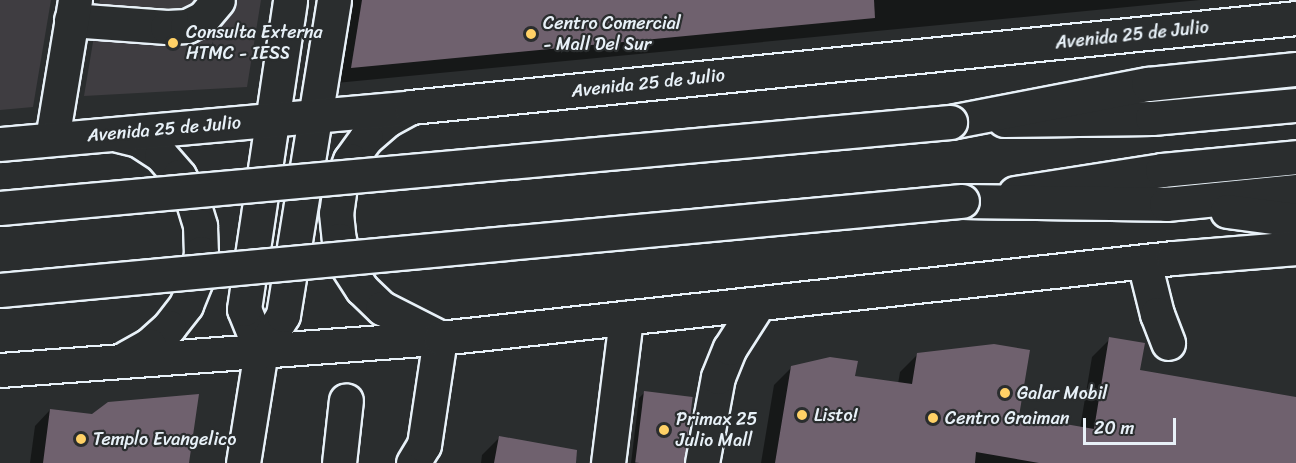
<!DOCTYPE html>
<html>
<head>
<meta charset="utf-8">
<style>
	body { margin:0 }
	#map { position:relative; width:1296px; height:463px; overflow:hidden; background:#2a2d2e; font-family:Sriracha,sans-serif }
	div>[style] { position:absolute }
	.built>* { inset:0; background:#3f3d41 }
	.shadow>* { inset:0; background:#0007 }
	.building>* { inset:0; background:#6f616e; transform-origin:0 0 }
	.roads { filter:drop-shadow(2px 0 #e8f1f8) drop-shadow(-2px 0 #e8f1f8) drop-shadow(0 2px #e8f1f8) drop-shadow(0 -2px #e8f1f8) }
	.minor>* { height:33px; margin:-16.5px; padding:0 16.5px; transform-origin:16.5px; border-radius:16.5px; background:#2a2d2e }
	.major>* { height:33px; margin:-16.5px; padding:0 16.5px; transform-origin:16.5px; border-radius:16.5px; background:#2a2d2e }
	.bridges { filter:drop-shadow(2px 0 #e8f1f8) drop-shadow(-2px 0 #e8f1f8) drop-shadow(0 2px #e8f1f8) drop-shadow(0 -2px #e8f1f8) }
	.major-bridge>* { height:33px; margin:-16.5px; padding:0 16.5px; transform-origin:16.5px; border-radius:16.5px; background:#2a2d2e }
	.dots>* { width:16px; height:16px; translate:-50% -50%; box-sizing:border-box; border:3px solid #2a2d2e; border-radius:50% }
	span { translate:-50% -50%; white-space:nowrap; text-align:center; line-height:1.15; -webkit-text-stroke:4.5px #2a2d2e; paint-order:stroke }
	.poi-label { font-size:18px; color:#e8f1f8 }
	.left { translate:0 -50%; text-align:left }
	.street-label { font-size:18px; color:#e8f1f8 }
	.scale { position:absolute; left:1083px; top:418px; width:93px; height:27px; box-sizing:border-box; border:3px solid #e8f1f8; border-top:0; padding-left:8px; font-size:18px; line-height:21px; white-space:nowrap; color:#e8f1f8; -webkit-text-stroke:4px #2a2d2e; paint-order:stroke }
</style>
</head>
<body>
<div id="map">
	<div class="built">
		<i style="clip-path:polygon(0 0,51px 0,33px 107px,0 110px)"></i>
		<i style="clip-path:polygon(100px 0,261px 0,247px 87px,84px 96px)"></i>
	</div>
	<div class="shadow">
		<i style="clip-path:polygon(349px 0,1200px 0,336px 83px)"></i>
		<i style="clip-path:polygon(1110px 339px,1138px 371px,1296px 399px,1296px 463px,761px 463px,774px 385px,792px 367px,898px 384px,900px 372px,918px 354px,1017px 417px,1080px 428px,1092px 357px)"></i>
		<i style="clip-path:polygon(645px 392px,683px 463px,631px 463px,639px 398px)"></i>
		<i style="clip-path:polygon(50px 410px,188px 463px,30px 463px,35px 426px)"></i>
		<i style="clip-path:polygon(500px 437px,553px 463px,481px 463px,482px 455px)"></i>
	</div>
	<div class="building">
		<i style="clip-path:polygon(362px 0,874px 0,875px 18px,351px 68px)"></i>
		<i style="clip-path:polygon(1109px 337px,1145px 343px,1140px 370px,1296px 397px,1296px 463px,1039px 463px,976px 452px,975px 463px,775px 463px,791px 366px,830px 357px,858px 361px,855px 376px,912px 384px,917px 353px,994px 344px,1030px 350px,1019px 416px,1094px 429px)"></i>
		<i style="left:644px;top:391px;width:49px;height:72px;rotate:7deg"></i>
		<i style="clip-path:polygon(199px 394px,189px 463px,43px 463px,50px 409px,92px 414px,108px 402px)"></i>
		<i style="clip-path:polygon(499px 436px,577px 450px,576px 463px,494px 463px)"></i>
	</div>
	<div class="roads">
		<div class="minor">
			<i style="left:71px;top:20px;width:96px;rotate:4.2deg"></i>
			<i style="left:167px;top:27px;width:20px;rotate:-3deg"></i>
			<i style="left:187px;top:26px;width:18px;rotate:-27deg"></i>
			<i style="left:203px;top:18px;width:23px;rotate:-50deg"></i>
			<i style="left:1004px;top:120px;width:148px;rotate:-0.8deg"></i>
			<i style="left:1152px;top:118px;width:145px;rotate:-5.2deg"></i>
			<i style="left:52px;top:139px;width:141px;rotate:-80.6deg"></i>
			<i style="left:1015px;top:193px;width:149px;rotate:-8.9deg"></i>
			<i style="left:1162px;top:170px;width:135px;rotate:-5.5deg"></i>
			<i style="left:1144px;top:262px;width:54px;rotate:76deg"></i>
			<i style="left:1157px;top:314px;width:31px;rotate:69deg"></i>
			<i style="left:261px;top:351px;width:45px;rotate:-112deg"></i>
			<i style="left:244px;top:309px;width:312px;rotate:-81.5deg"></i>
			<i style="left:243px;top:463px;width:113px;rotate:-80.9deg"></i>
			<i style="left:261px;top:351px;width:42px;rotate:-58.6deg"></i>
			<i style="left:283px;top:315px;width:319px;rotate:-80.8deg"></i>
			<i style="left:339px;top:463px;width:63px;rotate:-83.7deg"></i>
			<i style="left:413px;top:463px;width:21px;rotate:-59deg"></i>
			<i style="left:424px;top:445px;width:108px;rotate:-81.5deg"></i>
			<i style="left:608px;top:463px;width:146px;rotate:-82.9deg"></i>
			<i style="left:702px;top:463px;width:87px;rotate:-79.5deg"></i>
			<i style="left:718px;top:377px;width:31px;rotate:-68deg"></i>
			<i style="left:730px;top:348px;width:52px;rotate:-57.5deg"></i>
		</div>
		<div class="major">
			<i style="left:407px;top:109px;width:23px;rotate:151deg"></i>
			<i style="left:387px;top:120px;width:28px;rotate:139deg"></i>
			<i style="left:366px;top:138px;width:27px;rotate:126deg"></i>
			<i style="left:350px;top:160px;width:28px;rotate:111deg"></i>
			<i style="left:340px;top:186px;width:27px;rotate:98deg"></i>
			<i style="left:336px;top:213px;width:27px;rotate:84deg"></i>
			<i style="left:339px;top:240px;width:27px;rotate:73deg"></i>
			<i style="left:347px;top:266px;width:27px;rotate:57deg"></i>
			<i style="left:362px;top:289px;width:28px;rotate:44deg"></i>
			<i style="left:382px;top:308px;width:64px;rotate:27deg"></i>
			<i style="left:950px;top:122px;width:202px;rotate:-10.9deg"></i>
			<i style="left:1148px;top:84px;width:149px;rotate:-5.8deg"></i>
			<i style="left:118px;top:135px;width:21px;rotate:14deg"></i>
			<i style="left:138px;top:140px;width:27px;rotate:33deg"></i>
			<i style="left:161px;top:155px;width:28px;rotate:49deg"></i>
			<i style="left:179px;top:176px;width:26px;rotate:61deg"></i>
			<i style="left:192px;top:199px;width:28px;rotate:73deg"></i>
			<i style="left:200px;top:226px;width:27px;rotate:88deg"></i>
			<i style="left:201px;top:253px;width:27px;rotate:100deg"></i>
			<i style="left:196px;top:280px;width:27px;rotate:112deg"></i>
			<i style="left:186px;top:305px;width:28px;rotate:128deg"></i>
			<i style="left:169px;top:327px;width:27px;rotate:138deg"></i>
			<i style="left:149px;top:345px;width:26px;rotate:151deg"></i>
			<i style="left:0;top:144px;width:413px;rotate:-5.1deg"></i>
			<i style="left:411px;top:107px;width:889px;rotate:-5.74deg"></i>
			<i style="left:962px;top:201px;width:204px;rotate:0.8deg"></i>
			<i style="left:1166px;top:204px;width:131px;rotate:-5.7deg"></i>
			<i style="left:1227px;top:211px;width:70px;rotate:7.4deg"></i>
			<i style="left:0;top:370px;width:441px;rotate:-4.2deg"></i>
			<i style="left:440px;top:338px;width:737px;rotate:-6.23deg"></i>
			<i style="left:1173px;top:258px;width:123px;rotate:-4.6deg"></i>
		</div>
	</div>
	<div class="bridges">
		<div class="major-bridge">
			<i style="left:0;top:208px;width:954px;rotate:-5.17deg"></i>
			<i style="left:0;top:290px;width:966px;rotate:-5.29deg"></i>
		</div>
	</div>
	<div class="dots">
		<i style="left:531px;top:34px;background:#ffd166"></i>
		<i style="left:173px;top:43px;background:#ffd166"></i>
		<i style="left:1005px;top:393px;background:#ffd166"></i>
		<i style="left:802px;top:415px;background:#ffd166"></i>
		<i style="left:933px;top:418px;background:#ffd166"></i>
		<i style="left:664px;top:430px;background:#ffd166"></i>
		<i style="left:81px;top:439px;background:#ffd166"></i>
	</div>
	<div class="poi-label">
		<span class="left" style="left:543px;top:34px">Centro Comercial<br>- Mall Del Sur</span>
		<span class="left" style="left:186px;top:43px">Consulta Externa<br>HTMC - IESS</span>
		<span class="left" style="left:1017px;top:393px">Galar Mobil</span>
		<span class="left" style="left:814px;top:415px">Listo!</span>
		<span class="left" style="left:945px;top:418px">Centro Graiman</span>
		<span class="left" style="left:676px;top:430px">Primax 25<br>Julio Mall</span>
		<span class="left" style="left:93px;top:439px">Templo Evangelico</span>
	</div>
	<div class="street-label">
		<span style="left:1132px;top:35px;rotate:-6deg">Avenida 25 de Julio</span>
		<span style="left:648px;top:83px;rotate:-6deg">Avenida 25 de Julio</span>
		<span style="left:164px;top:129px;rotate:-5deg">Avenida 25 de Julio</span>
	</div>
	<div class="scale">20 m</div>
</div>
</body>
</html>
